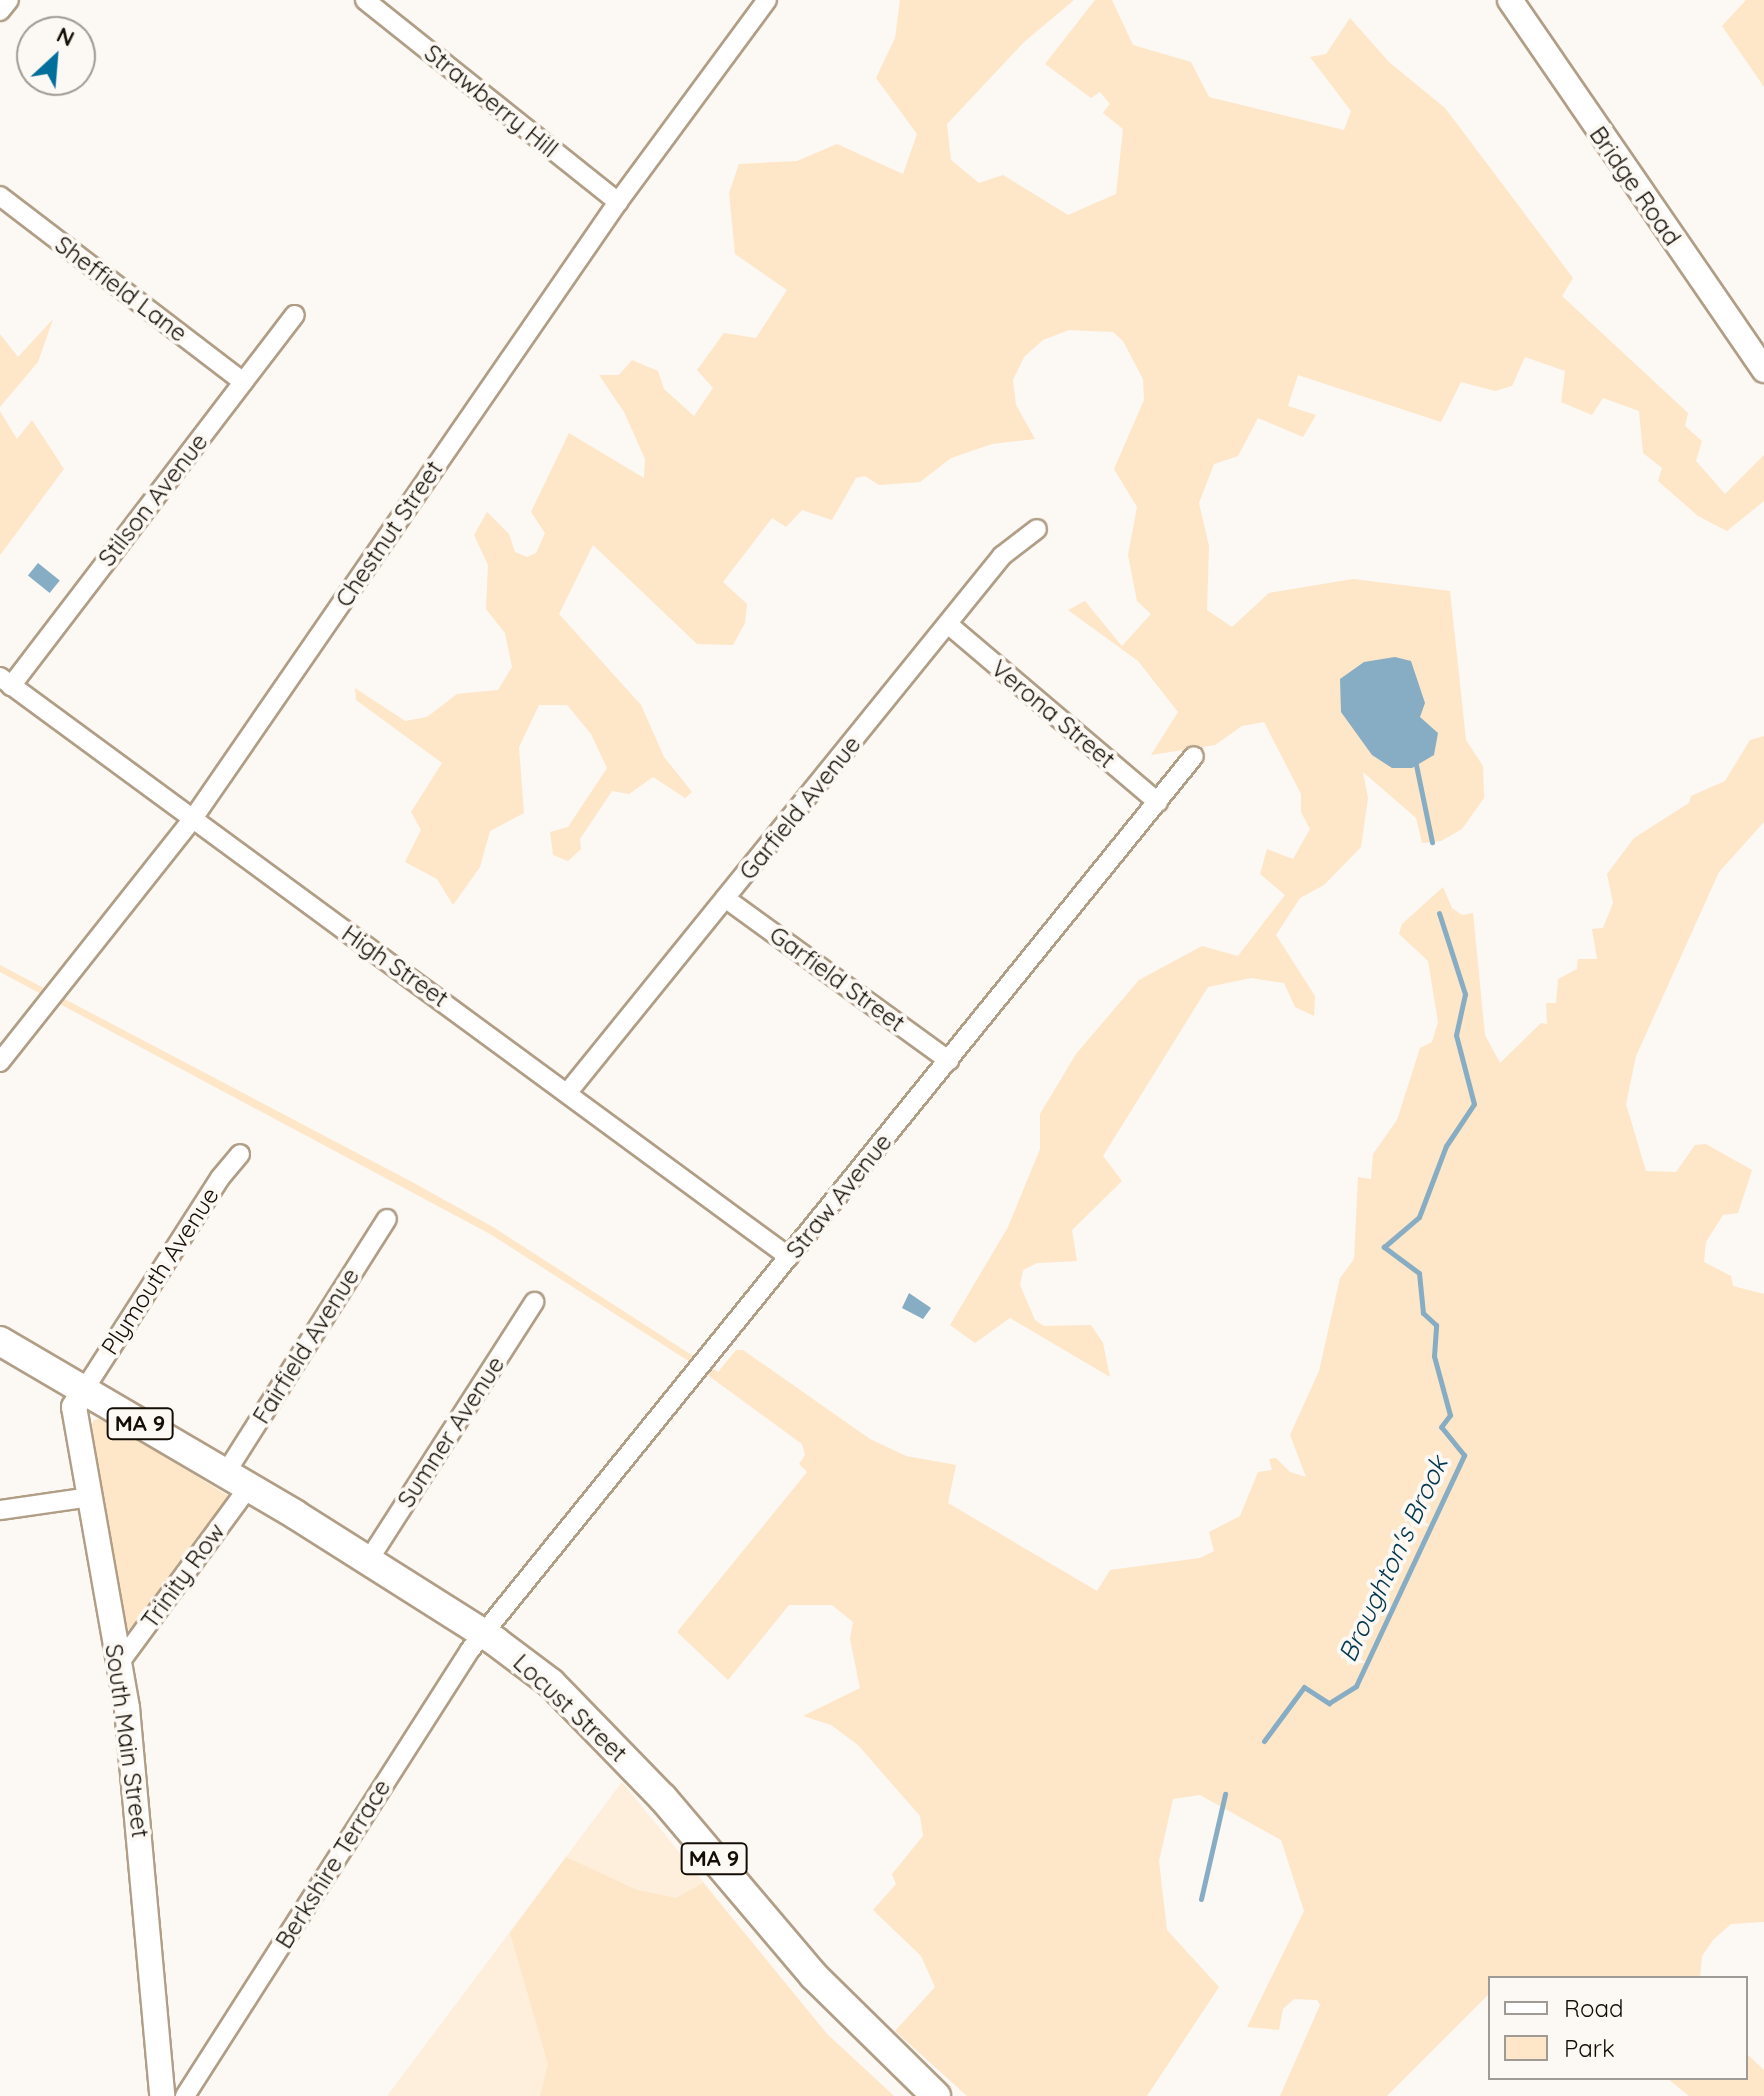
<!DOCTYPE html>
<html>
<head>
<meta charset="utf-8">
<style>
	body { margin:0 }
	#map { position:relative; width:1764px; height:2096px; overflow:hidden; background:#fcf8f3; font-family:Quicksand,sans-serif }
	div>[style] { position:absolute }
	.built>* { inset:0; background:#feeedc }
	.green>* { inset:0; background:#fee6c8 }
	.water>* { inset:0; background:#86adc4; transform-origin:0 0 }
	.stream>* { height:5px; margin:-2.5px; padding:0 2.5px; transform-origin:2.5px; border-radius:2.5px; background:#86adc4 }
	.roads { filter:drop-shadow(2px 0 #b09e87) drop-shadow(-2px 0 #b09e87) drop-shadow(0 2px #b09e87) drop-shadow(0 -2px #b09e87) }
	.minor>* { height:18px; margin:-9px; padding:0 9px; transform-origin:9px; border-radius:9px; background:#fff }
	.major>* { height:24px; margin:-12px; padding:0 12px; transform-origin:12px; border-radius:12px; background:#fff }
	.highway>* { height:28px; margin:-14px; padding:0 14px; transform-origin:14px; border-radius:14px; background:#fff }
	span { translate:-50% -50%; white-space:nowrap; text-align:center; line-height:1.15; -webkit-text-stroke:8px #fcf8f3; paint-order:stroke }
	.shield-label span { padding:2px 6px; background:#fcf8f3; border:2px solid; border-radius:6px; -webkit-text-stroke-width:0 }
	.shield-label { font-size:22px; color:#130d05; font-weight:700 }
	.street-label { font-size:24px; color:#130d05 }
	.water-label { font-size:26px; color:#00364e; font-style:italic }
	.legend { position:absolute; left:1488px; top:1976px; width:260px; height:104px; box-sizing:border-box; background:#fcf8f3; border:2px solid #9f9a94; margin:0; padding:10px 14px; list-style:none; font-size:24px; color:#130d05 }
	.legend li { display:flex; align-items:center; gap:16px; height:40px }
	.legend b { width:40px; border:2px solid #9f9a94 }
	.north { position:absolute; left:16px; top:16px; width:80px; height:80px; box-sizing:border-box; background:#fcf8f3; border:2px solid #9f9a94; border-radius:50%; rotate:26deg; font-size:22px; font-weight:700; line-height:32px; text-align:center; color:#130d05 }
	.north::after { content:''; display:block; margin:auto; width:28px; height:36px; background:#006f9b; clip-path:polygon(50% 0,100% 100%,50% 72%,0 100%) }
</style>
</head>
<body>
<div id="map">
	<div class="built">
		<i style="clip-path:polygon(622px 1782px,827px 2034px,894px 2096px,387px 2096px)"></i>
	</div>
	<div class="green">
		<i style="clip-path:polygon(900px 0,1074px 0,1024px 42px,947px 124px,951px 160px,979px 183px,1003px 175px,1068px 215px,1116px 194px,1123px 129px,1103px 113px,1110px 104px,1100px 92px,1091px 98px,1045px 64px,1095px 0,1112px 0,1133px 45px,1191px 62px,1209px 97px,1344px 130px,1351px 111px,1310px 57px,1326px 54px,1350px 18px,1389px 62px,1445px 108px,1573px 278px,1562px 296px,1688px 413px,1685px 426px,1702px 441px,1696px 461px,1725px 494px,1764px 455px,1764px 501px,1727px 531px,1698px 516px,1658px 481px,1662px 468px,1643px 453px,1639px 411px,1603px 398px,1592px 415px,1561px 402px,1565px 371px,1525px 357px,1512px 386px,1495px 391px,1461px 382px,1441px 422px,1298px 375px,1288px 406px,1316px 415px,1303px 437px,1258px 418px,1238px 456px,1214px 464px,1199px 503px,1209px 546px,1207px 610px,1232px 627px,1269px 593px,1353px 579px,1450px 591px,1466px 740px,1483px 766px,1484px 798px,1462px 829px,1441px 841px,1422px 843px,1416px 818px,1363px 772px,1368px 798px,1361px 847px,1324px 885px,1300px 898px,1276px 935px,1315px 996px,1314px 1016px,1295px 1007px,1284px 983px,1251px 978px,1208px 987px,1103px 1156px,1122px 1181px,1072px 1230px,1077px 1261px,1037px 1263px,1023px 1270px,1020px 1285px,1035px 1320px,1044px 1326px,1091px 1325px,1103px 1343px,1110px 1377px,1010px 1318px,975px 1343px,950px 1325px,1008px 1227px,1040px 1149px,1040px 1114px,1076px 1054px,1139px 980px,1202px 946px,1238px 956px,1285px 895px,1260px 874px,1267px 849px,1293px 859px,1310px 829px,1301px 812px,1301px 794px,1264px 722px,1242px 726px,1215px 745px,1151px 755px,1178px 712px,1138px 661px,1068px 610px,1085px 601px,1122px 646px,1151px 614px,1137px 601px,1128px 555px,1137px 507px,1114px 469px,1144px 400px,1143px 379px,1123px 341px,1113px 332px,1069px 330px,1043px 340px,1024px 357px,1013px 380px,1016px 405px,1035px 439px,992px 444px,951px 458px,920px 482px,879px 485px,865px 476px,856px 478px,832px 520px,802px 510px,786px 527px,772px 518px,723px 582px,747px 604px,745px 623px,733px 645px,697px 644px,593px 545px,559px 614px,641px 705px,664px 757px,692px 792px,685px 798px,653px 777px,629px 794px,612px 791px,580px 839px,581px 849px,568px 861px,553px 855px,550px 832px,568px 827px,607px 768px,591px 734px,567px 705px,539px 705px,519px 747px,524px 813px,490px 831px,480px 867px,453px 905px,437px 879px,405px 862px,421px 830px,411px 812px,442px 763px,356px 700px,355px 688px,405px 721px,427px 717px,457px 694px,498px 690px,512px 667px,505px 633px,486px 609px,488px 565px,474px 535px,487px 512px,509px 534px,515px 552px,527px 557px,536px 553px,545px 533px,531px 512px,569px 433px,644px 478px,645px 459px,624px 412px,599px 375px,619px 375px,632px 360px,658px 371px,664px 389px,694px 416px,713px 388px,697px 370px,724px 333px,756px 338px,787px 290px,735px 254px,729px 193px,739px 164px,797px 161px,837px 144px,903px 174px,917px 134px,876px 78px,895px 38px)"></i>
		<i style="clip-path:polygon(1746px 0,1764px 0,1764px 87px,1722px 26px)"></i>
		<i style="clip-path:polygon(53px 319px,38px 362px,0 407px,0 334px,18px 357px)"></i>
		<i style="clip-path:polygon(0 411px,17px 439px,32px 420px,64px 469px,0 555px)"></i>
		<i style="clip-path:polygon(1764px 736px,1764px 822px,1719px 872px,1636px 1056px,1626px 1104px,1646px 1171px,1676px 1172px,1695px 1145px,1706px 1144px,1752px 1170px,1738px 1213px,1723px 1215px,1706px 1242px,1704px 1262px,1731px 1276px,1733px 1286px,1764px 1294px,1764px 1922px,1731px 1924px,1713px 1940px,1702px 1956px,1700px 1978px,1490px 1978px,1490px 1993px,1387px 2096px,1280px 2096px,1320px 2005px,1317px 2000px,1294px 1999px,1283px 2009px,1279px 2030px,1247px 2027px,1304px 1911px,1281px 1840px,1200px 1795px,1173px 1799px,1159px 1861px,1167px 1930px,1219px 1987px,1147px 2096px,967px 2096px,895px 2031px,935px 1987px,921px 1956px,873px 1910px,896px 1884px,892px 1874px,923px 1836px,920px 1816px,858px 1745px,831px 1725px,803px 1716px,860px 1688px,850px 1639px,853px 1622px,832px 1605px,789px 1605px,728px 1680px,677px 1632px,807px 1472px,799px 1464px,805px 1455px,802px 1444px,687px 1360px,490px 1234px,0 972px,0 965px,412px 1182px,493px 1227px,718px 1372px,736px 1350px,743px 1350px,870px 1439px,906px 1456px,956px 1465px,948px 1503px,1097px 1591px,1110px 1570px,1200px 1558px,1214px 1551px,1209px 1532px,1240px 1516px,1258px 1472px,1272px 1470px,1269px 1459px,1276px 1458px,1290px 1472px,1306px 1477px,1290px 1435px,1319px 1371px,1340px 1278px,1354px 1259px,1358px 1177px,1371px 1179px,1373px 1154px,1397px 1120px,1420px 1048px,1432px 1042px,1438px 1022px,1428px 961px,1399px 934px,1402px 924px,1443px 887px,1452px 908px,1462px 915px,1473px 913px,1485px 1035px,1500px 1063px,1541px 1023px,1547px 1024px,1546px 1003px,1556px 1003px,1558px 979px,1577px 969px,1578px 959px,1597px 959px,1592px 929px,1603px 928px,1613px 903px,1607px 874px,1634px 838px,1689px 803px,1691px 796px,1725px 781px,1750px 740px)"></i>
		<i style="clip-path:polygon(103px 1418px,230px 1497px,132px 1632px,124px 1624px,89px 1430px,94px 1420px)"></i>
		<i style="clip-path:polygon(566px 1857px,637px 1890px,676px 1898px,703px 1883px,827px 2034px,894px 2096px,540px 2096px,548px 2064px,510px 1933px)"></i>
		<i style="clip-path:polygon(1746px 2053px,1764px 2070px,1764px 2096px,1689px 2096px,1667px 2078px,1746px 2078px)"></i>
	</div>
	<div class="water">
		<i style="left:38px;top:563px;width:28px;height:16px;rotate:39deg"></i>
		<i style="clip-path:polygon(1395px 657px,1411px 661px,1425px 703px,1420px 717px,1438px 733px,1434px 755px,1412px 768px,1392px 768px,1372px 755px,1341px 712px,1340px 679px,1364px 662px)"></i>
		<i style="clip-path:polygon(909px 1293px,931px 1308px,923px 1319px,902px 1308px)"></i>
	</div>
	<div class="stream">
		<i style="left:1415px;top:760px;width:84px;rotate:78.3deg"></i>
		<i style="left:1264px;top:1741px;width:67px;rotate:-53.5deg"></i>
		<i style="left:1304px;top:1687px;width:30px;rotate:33deg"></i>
		<i style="left:1329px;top:1703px;width:32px;rotate:-32deg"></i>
		<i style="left:1356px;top:1686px;width:255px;rotate:-64.9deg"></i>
		<i style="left:1464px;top:1455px;width:36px;rotate:-129deg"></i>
		<i style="left:1441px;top:1427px;width:15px;rotate:-53deg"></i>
		<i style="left:1450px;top:1415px;width:61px;rotate:-105.2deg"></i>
		<i style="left:1434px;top:1356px;width:31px;rotate:-86deg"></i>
		<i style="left:1436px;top:1325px;width:18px;rotate:-137deg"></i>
		<i style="left:1423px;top:1313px;width:40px;rotate:-95.7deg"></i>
		<i style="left:1419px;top:1273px;width:44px;rotate:-143.4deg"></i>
		<i style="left:1384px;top:1247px;width:46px;rotate:-40.6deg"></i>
		<i style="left:1419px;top:1217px;width:76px;rotate:-69.2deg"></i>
		<i style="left:1446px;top:1146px;width:50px;rotate:-56.3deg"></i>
		<i style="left:1474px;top:1104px;width:71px;rotate:-104.6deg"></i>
		<i style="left:1456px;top:1035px;width:42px;rotate:-77.6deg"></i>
		<i style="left:1465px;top:994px;width:85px;rotate:-107.8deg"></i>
		<i style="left:1201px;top:1899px;width:108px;rotate:-77.1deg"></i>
	</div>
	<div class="roads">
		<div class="minor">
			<i style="left:365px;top:0;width:324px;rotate:38.6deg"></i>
			<i style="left:0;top:11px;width:14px;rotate:-51deg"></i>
			<i style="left:0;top:196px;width:306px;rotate:37.4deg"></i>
			<i style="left:949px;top:625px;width:274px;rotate:40.3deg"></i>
			<i style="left:0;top:677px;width:979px;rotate:36.32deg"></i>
			<i style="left:11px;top:686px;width:467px;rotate:-52.6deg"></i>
			<i style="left:725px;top:898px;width:277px;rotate:36deg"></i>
			<i style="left:0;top:1062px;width:309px;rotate:-51.6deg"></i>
			<i style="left:192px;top:820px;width:751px;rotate:-55.42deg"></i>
			<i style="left:618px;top:202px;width:251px;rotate:-53.6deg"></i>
			<i style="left:568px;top:1092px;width:690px;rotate:-51deg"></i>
			<i style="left:1002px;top:556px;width:44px;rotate:-37.6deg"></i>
			<i style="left:84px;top:1390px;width:252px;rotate:-57.3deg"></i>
			<i style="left:220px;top:1178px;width:31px;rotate:-50deg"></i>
			<i style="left:225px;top:1474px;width:302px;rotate:-57.6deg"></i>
			<i style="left:0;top:1510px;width:91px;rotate:-8.2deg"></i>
			<i style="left:368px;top:1561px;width:308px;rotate:-57.3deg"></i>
			<i style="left:118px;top:1665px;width:220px;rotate:-53.7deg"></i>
			<i style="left:185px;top:2096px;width:529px;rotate:-57.42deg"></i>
			<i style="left:470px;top:1650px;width:1150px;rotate:-51deg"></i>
		</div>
		<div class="major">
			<i style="left:1510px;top:0;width:449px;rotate:55.5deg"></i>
			<i style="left:84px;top:1390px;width:20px;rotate:120deg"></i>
			<i style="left:74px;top:1407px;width:306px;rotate:80deg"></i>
			<i style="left:127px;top:1708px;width:390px;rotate:84.8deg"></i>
		</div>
		<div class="highway">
			<i style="left:0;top:1341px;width:343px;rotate:30.4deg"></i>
			<i style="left:296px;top:1515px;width:236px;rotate:32.3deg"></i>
			<i style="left:495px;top:1641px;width:70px;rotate:36.9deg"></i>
			<i style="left:551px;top:1683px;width:161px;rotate:45.8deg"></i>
			<i style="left:663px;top:1798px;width:233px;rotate:49.7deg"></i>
			<i style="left:814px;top:1976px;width:171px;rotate:44.5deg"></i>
		</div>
	</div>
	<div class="shield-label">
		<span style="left:140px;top:1424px">MA 9</span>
		<span style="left:714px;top:1859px">MA 9</span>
	</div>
	<div class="street-label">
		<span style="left:491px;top:101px;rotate:39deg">Strawberry Hill</span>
		<span style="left:1635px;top:186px;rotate:55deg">Bridge Road</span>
		<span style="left:121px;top:289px;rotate:37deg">Sheffield Lane</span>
		<span style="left:153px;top:500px;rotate:-52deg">Stilson Avenue</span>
		<span style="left:389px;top:534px;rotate:-56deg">Chestnut Street</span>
		<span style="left:1053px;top:714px;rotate:40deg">Verona Street</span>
		<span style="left:800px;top:808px;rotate:-51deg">Garfield Avenue</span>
		<span style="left:395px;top:966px;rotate:35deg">High Street</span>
		<span style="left:837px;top:979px;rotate:36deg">Garfield Street</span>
		<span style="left:839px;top:1196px;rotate:-51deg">Straw Avenue</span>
		<span style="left:160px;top:1271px;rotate:-57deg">Plymouth Avenue</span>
		<span style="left:306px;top:1346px;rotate:-58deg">Fairfield Avenue</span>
		<span style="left:451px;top:1432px;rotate:-57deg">Sumner Avenue</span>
		<span style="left:183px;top:1576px;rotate:-54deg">Trinity Row</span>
		<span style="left:570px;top:1708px;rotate:43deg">Locust Street</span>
		<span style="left:127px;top:1741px;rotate:82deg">South Main Street</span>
		<span style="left:333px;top:1864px;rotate:-58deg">Berkshire Terrace</span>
	</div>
	<div class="water-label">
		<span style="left:1393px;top:1559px;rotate:-65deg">Broughton's Brook</span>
	</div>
	<ul class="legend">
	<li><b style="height:10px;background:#fff"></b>Road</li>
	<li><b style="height:22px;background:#fee6c8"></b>Park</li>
	</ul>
	<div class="north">N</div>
</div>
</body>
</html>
